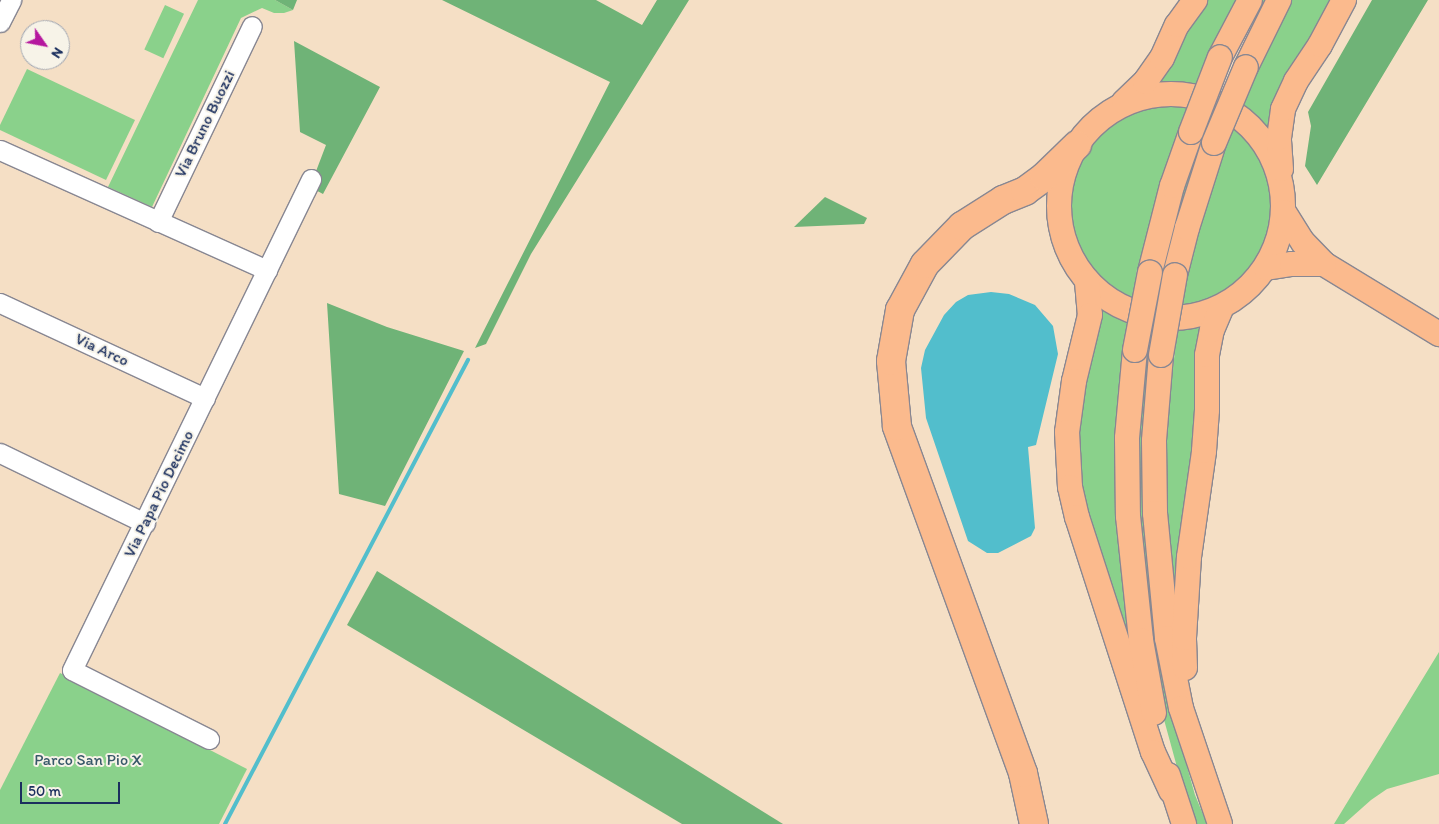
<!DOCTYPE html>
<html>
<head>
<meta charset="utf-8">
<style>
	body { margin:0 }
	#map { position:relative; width:1439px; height:824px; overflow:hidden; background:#f5dfc5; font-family:Itim,sans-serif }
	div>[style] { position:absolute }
	.green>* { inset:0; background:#8ad18b; transform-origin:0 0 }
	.forest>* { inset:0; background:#6fb377 }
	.water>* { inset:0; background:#52becc }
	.stream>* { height:4px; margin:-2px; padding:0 2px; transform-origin:2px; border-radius:2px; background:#52becc }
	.roads { filter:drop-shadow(1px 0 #888792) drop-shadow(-1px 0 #888792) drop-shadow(0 1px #888792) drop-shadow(0 -1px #888792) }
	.minor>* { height:19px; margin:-9.5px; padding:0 9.5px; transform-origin:9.5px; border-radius:9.5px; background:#fff }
	.major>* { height:24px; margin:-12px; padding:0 12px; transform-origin:12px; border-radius:12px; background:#fbba8d }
	.major>.ring { margin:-12px; padding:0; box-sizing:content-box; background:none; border:24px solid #fbba8d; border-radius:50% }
	.highway>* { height:28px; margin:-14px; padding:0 14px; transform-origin:14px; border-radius:14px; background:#fbba8d }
	.bridges { filter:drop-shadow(1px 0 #888792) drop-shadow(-1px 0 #888792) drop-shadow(0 1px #888792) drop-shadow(0 -1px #888792) }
	.major-bridge>* { height:24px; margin:-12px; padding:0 12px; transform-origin:12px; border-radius:12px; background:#fbba8d }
	span { translate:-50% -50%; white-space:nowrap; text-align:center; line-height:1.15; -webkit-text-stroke:4px #f7f3e8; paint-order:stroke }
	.street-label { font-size:16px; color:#1b2f5e }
	.park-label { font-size:16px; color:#375869 }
	.north { position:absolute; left:20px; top:20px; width:50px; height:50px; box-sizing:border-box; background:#f7f3e8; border:1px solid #9fa5b1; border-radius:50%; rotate:123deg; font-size:14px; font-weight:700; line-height:20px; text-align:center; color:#1b2f5e }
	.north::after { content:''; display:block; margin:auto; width:18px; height:22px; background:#b5179e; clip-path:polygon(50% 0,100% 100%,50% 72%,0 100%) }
	.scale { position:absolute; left:20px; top:782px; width:100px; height:22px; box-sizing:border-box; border:2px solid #1b2f5e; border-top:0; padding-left:6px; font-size:15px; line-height:18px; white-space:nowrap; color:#1b2f5e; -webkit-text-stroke:4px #f7f3e8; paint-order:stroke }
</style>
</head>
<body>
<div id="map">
	<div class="green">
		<i style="clip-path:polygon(198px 0,275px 0,293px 10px,284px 13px,274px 13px,262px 8px,241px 18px,152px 207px,108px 187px)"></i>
		<i style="clip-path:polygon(1201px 0,1241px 0,1196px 87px,1175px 83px,1155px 86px)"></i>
		<i style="left:1256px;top:0;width:13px;height:72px"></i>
		<i style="clip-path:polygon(1284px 0,1336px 0,1272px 132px,1254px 114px,1239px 104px)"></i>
		<i style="left:165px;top:5px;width:21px;height:49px;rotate:25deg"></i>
		<i style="clip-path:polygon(27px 69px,135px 120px,106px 180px,0 130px,0 125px)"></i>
		<i style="clip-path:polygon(1178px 102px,1193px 104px,1141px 271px,1137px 270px,1132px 301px,1097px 276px,1079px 251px,1069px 209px,1076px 169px,1093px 142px,1115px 120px,1149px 105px)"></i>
		<i style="clip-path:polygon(1232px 121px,1245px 130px,1257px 146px,1266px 160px,1273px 178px,1277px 210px,1271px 240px,1259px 265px,1243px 283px,1216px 300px,1180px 312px,1182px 277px)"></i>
		<i style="left:1195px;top:138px;width:11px;height:142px;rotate:15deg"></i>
		<i style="clip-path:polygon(1099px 302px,1129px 318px,1123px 347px,1120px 534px,1125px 605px,1133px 652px,1119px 624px,1078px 477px,1076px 425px)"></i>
		<i style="clip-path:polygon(1205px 322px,1176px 632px,1159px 482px,1178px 326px)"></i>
		<i style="clip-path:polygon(1143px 353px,1153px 358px,1166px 692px,1195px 795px,1207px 824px,1197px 824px,1186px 800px,1160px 705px,1135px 501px)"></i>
		<i style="clip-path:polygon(1439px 652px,1439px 774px,1387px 789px,1371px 800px,1344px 824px,1334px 824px)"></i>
		<i style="clip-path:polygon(60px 673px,247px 769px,219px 824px,0 824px,0 790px)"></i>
	</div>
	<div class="forest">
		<i style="clip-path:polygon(275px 0,297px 0,293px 10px)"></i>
		<i style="clip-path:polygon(442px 0,596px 0,642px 25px,657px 0,689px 0,531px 254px,486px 344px,475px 348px,610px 82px)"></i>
		<i style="clip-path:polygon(1372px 0,1428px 0,1317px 185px,1305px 166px,1311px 126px,1308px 112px)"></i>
		<i style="clip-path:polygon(294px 41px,380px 87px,323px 194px,310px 187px,326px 145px,300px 132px)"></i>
		<i style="clip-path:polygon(825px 197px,867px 218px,864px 224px,794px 227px)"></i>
		<i style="clip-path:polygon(327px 303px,387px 327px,464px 351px,385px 506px,339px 494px)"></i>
		<i style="clip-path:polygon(377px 571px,783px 824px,682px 824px,347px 625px)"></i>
	</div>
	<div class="water">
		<i style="clip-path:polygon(991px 292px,1009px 294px,1035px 305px,1053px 326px,1058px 354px,1036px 445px,1028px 447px,1035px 528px,1031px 536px,998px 553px,987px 553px,968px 541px,926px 418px,921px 368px,925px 350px,944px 315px,956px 302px,968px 295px)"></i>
	</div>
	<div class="stream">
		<i style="left:225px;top:824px;width:524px;rotate:-62.36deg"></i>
	</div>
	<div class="roads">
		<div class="minor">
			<i style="left:0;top:22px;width:25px;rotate:-63deg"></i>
			<i style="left:0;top:150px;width:293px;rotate:24.2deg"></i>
			<i style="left:158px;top:222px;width:217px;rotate:-64.4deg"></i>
			<i style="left:0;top:303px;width:226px;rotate:24.9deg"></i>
			<i style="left:0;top:453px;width:161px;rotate:25.8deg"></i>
			<i style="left:209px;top:739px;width:153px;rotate:-153.3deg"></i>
			<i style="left:72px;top:670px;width:546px;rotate:-64.04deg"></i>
		</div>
		<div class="major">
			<i style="left:1220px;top:57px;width:64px;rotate:-62.2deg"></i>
			<i style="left:1246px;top:67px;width:75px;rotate:-63.8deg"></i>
			<i class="ring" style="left:1059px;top:94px;width:200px;height:200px"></i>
			<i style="left:1124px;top:102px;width:29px;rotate:-44deg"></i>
			<i style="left:1145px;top:82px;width:29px;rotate:-55deg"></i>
			<i style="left:1162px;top:58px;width:36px;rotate:-66deg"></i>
			<i style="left:1177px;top:25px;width:31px;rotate:-54deg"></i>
			<i style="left:1281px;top:169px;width:31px;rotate:-94deg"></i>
			<i style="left:1279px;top:138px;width:29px;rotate:-82deg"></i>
			<i style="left:1283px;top:109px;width:31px;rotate:-65deg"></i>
			<i style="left:1296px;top:81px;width:43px;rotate:-56.3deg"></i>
			<i style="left:1320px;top:45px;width:51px;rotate:-61.9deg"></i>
			<i style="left:1284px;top:212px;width:36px;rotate:58deg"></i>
			<i style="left:1303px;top:242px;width:30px;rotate:46deg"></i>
			<i style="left:1324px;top:264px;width:135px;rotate:31.3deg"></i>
			<i style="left:1266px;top:268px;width:26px;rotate:-9deg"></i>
			<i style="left:1292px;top:264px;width:32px"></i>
			<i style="left:1150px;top:272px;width:89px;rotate:-75.7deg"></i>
			<i style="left:1172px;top:186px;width:57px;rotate:-70.6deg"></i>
			<i style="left:1175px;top:275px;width:49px;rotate:-75.7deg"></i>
			<i style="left:1187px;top:228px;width:89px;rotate:-72.4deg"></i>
			<i style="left:1087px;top:282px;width:33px;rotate:85deg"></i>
			<i style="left:1090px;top:315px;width:68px;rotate:103.6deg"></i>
			<i style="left:1074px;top:381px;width:51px;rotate:97.8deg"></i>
			<i style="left:1067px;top:432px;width:55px;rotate:86.9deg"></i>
			<i style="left:1070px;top:487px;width:31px;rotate:77deg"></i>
			<i style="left:1077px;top:517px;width:247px;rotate:72.1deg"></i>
			<i style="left:1153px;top:752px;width:43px;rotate:65.2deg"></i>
			<i style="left:1135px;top:350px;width:88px;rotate:95.2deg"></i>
			<i style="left:1127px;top:438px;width:78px;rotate:89.3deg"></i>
			<i style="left:1128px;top:516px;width:125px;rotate:84deg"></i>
			<i style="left:1141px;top:640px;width:74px;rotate:79.9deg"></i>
			<i style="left:1161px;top:355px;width:86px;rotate:94.7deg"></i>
			<i style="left:1154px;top:441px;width:72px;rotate:89.2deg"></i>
			<i style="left:1155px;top:513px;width:126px;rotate:84.5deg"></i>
			<i style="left:1167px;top:638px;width:71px;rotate:78.7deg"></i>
			<i style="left:1181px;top:708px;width:122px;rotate:71.4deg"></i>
			<i style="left:1185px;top:668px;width:30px;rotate:-92deg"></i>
			<i style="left:1184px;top:638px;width:81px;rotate:-86.5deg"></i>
			<i style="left:1189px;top:557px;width:107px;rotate:-81.9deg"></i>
			<i style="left:1204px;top:451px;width:41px;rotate:-85.8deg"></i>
			<i style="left:1207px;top:410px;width:55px;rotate:-90deg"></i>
			<i style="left:1207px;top:355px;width:25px;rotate:-79deg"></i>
			<i style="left:1212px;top:330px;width:25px;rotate:-67deg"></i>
			<i style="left:1168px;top:775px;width:52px;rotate:71.9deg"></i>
		</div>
		<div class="highway">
			<i style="left:1034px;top:824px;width:52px;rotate:-102.2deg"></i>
			<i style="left:1023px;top:773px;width:369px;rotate:-110deg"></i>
			<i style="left:897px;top:426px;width:65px;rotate:-95.3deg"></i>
			<i style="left:891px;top:361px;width:52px;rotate:-80deg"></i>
			<i style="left:900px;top:310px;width:52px;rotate:-61.5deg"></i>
			<i style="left:925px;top:264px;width:53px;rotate:-45.8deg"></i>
			<i style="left:962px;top:226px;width:49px;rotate:-32.4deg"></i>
			<i style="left:1003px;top:200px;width:24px;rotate:-22deg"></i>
			<i style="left:1025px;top:191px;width:24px;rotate:-36deg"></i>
			<i style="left:1044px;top:177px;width:46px;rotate:-44.1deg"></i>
		</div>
	</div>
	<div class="bridges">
		<div class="major-bridge">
			<i style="left:1191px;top:132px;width:80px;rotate:-68.9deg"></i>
			<i style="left:1214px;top:143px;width:82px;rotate:-67.2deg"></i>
			<i style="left:1135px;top:350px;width:79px;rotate:-79.1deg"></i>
			<i style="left:1161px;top:355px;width:81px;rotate:-80.1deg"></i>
		</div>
	</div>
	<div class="street-label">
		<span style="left:205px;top:124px;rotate:-64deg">Via Bruno Buozzi</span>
		<span style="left:102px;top:350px;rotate:25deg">Via Arco</span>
		<span style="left:159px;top:494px;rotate:-64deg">Via Papa Pio Decimo</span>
	</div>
	<div class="park-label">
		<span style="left:88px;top:760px">Parco San Pio X</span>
	</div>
	<div class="north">N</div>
	<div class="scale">50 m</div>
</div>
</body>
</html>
